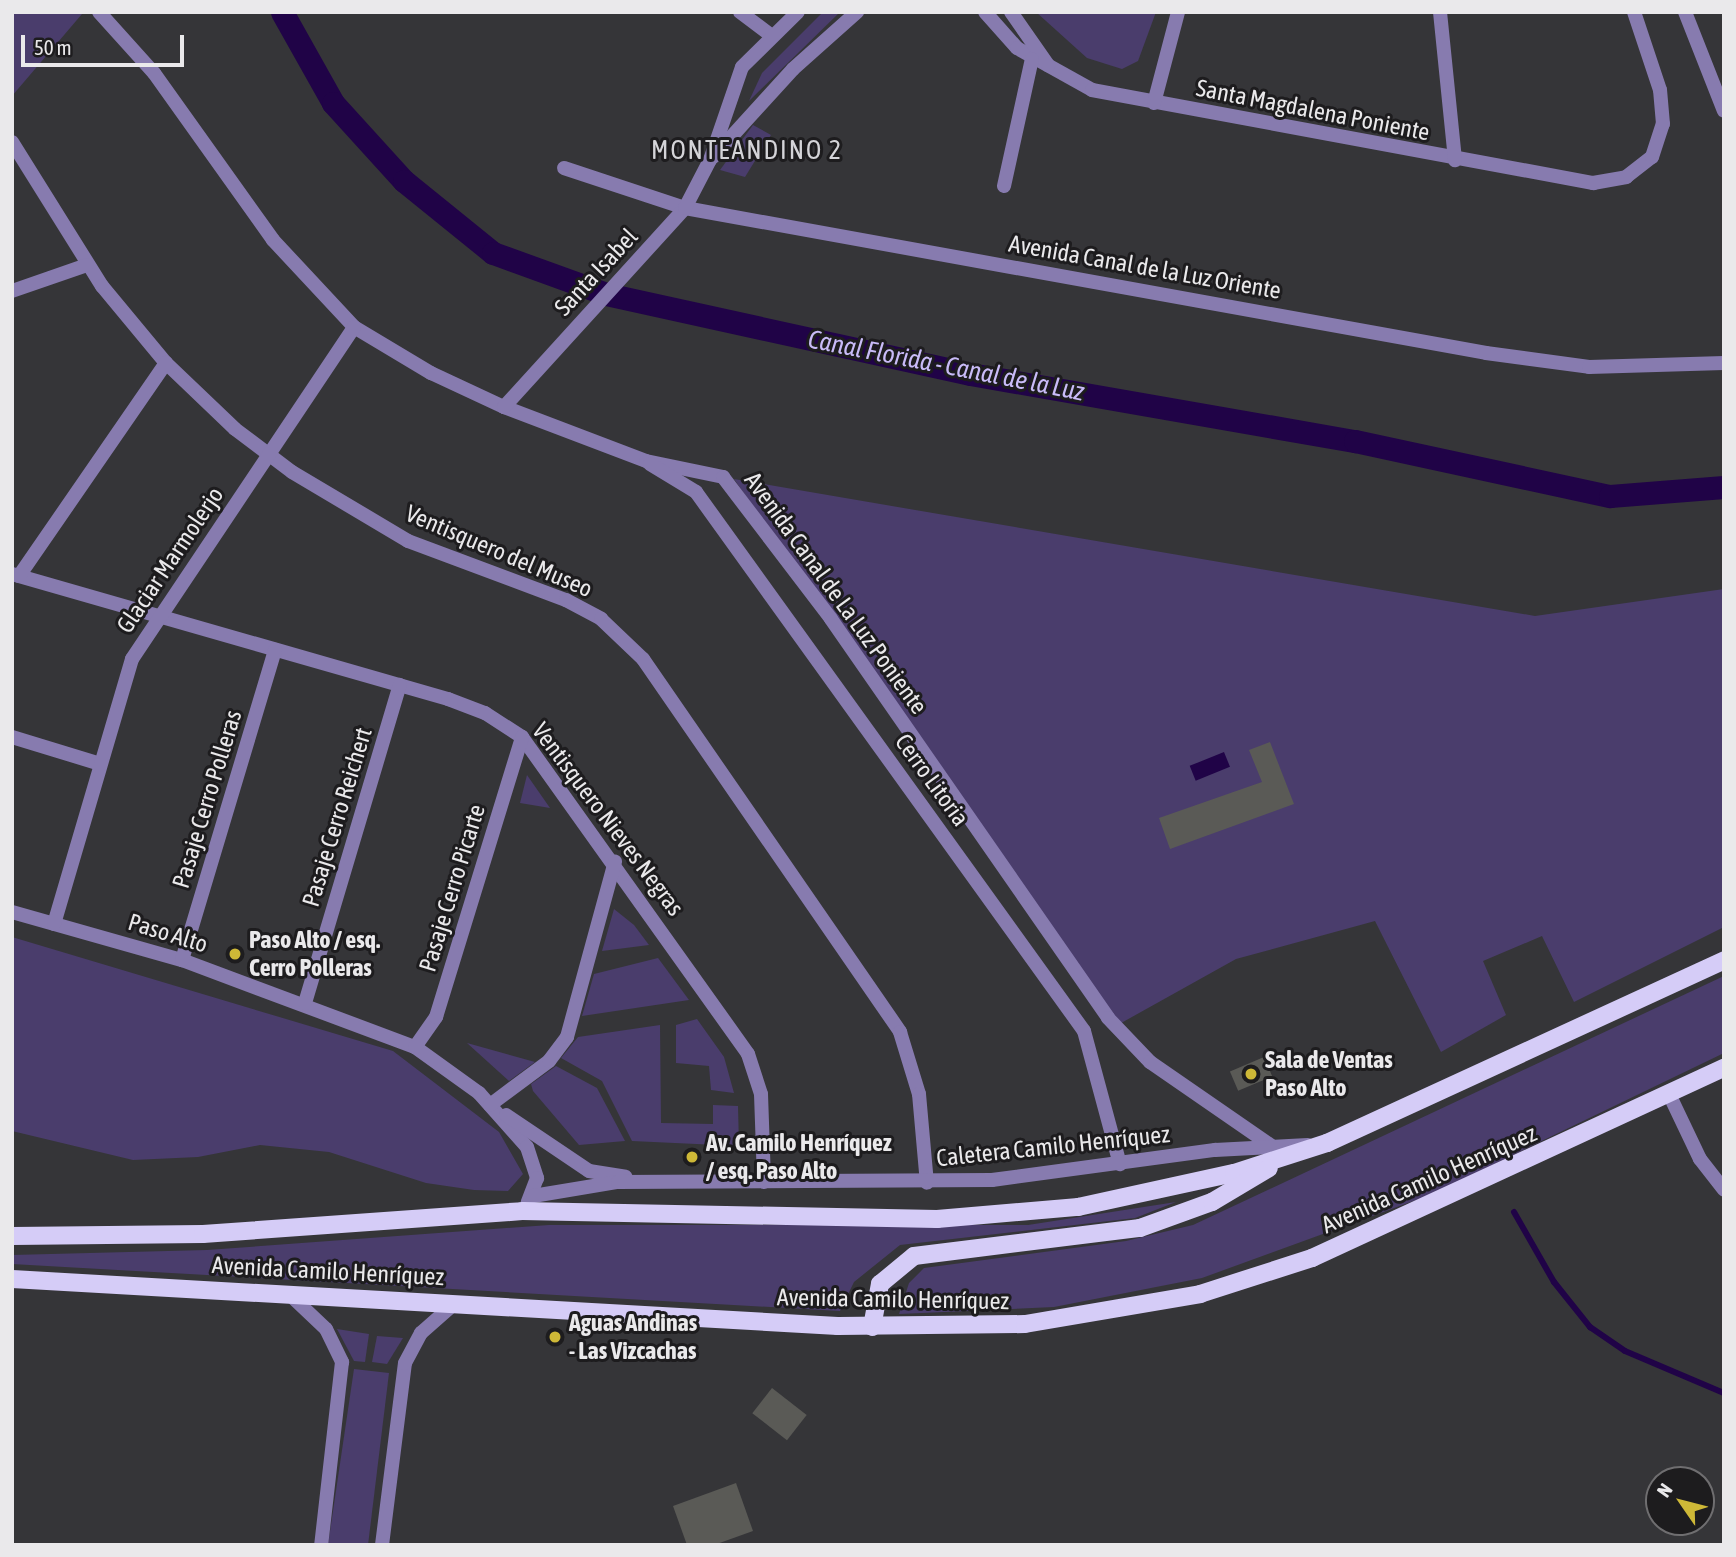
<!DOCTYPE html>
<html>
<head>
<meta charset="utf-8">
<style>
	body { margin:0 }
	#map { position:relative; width:1736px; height:1557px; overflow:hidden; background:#353538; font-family:"Asap Condensed",sans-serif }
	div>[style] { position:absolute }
	.green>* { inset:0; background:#4a3d6c }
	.water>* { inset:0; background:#200347; transform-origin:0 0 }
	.stream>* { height:6px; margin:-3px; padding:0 3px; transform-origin:3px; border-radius:3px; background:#200347 }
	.canal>* { height:23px; margin:-11.5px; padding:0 11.5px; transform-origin:11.5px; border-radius:11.5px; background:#200347 }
	.building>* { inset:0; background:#5a5a56; transform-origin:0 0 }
	.minor>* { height:14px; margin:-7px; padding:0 7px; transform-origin:7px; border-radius:7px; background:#877baf }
	.tertiary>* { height:14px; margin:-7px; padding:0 7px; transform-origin:7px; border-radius:7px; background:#877baf }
	.primary>* { height:18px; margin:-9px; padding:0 9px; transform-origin:9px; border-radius:9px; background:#d5ccf7 }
	.dots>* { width:19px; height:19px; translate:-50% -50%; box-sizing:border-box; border:4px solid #1d1c1e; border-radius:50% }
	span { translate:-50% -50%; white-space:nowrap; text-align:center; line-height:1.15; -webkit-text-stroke:6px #1d1c1e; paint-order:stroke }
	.street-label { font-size:24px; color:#eae9eb }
	.poi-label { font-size:24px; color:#eae9eb; font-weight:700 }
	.left { translate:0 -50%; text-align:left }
	.neighbourhood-label { font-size:26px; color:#d4d4d8; letter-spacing:2px }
	.water-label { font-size:26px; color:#c9bbf8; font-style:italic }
	.frame { position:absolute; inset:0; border:14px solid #eae9eb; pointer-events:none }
	.north { position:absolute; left:1645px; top:1466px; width:70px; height:70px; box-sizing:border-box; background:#1d1c1e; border:2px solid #6f6e70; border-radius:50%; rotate:305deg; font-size:19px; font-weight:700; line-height:28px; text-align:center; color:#eae9eb }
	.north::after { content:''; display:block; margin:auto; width:24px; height:32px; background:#ceb837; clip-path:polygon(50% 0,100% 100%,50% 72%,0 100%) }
	.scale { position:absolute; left:21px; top:35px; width:163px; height:32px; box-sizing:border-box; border:4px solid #eae9eb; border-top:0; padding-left:9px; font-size:21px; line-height:24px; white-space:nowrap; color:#eae9eb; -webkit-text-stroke:5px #1d1c1e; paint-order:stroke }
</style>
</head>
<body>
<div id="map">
	<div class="green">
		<i style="clip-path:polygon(12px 12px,82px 14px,12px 96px)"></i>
		<i style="clip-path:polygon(823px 12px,840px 12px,749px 101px,762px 73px)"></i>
		<i style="clip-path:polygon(1036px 12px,1156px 12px,1138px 61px,1122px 69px,1087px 58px)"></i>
		<i style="clip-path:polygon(753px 125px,771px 135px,745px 177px,720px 170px)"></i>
		<i style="clip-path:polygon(734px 479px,1535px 616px,1724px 589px,1724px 927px,1574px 1002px,1542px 936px,1483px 961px,1506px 1015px,1441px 1052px,1375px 921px,1236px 959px,1114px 1027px)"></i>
		<i style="clip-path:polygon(527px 775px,550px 808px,520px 803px)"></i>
		<i style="clip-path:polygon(614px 909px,634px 925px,649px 945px,602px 951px)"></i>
		<i style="clip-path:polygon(12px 937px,393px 1051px,499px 1132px,523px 1174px,508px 1191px,474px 1190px,426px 1183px,329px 1152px,260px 1145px,198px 1157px,133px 1160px,12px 1131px)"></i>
		<i style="clip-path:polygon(658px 958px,689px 1000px,582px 1016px,594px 974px)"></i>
		<i style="clip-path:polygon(1724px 976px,1724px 1053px,1430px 1195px,1202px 1278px,1054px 1307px,899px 1314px,909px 1283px,924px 1268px,1126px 1241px,1193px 1225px)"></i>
		<i style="clip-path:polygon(697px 1019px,724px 1057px,734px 1093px,711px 1090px,709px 1066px,676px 1063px,676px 1025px)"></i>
		<i style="clip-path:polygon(660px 1025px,661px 1123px,713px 1124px,713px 1105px,738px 1106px,739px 1146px,632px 1141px,602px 1081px,561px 1058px,578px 1037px)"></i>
		<i style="clip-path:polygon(467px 1043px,535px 1062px,509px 1081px)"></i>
		<i style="clip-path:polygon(556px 1066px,597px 1088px,625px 1141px,579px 1145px,533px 1091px,531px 1084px)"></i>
		<i style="clip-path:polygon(1176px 1202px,1135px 1218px,900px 1245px,854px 1282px,840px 1311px,12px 1264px,12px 1255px,207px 1250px,549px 1225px,1028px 1225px)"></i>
		<i style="clip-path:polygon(337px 1329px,369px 1334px,365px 1362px,354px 1361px)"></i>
		<i style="clip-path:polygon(377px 1336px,403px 1338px,387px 1364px,372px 1362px)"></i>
		<i style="clip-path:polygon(354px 1369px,389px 1373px,368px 1545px,328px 1545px)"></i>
	</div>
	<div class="water">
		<i style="left:1224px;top:752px;width:16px;height:37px;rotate:68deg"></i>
	</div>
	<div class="stream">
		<i style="left:1514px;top:1212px;width:81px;rotate:60.3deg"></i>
		<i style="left:1554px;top:1282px;width:58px;rotate:51.3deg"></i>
		<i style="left:1590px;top:1327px;width:42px;rotate:34.4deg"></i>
		<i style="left:1625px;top:1351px;width:108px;rotate:23deg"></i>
	</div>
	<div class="canal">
		<i style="left:282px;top:12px;width:104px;rotate:60.7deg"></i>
		<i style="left:333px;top:103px;width:105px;rotate:47.7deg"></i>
		<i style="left:404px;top:181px;width:114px;rotate:39deg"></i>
		<i style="left:493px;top:253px;width:120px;rotate:19.9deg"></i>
		<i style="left:606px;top:294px;width:373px;rotate:12.4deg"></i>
		<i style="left:970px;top:374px;width:391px;rotate:9.9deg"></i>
		<i style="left:1355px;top:441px;width:261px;rotate:12.2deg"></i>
		<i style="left:1610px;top:496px;width:114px;rotate:-4.5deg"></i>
	</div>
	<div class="building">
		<i style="clip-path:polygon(1270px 742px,1294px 804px,1170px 849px,1159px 818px,1262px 782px,1249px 750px)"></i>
		<i style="left:1264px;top:1057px;width:21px;height:37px;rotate:67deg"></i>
		<i style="left:772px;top:1388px;width:44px;height:32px;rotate:38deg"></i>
		<i style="clip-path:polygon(736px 1483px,753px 1531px,714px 1545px,687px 1545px,673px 1506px)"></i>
	</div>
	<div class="minor">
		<i style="left:99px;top:12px;width:82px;rotate:48deg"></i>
		<i style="left:154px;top:73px;width:205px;rotate:54.5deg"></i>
		<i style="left:273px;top:240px;width:119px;rotate:47deg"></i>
		<i style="left:354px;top:327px;width:90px;rotate:30.9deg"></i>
		<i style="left:431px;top:373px;width:81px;rotate:25deg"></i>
		<i style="left:504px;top:407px;width:152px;rotate:20.8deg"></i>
		<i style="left:646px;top:461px;width:79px;rotate:11.7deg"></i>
		<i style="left:723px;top:477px;width:178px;rotate:52.7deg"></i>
		<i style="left:831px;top:619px;width:486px;rotate:55.2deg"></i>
		<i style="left:1108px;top:1018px;width:61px;rotate:46.3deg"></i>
		<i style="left:1150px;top:1062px;width:150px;rotate:34.6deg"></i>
		<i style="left:740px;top:12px;width:38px;rotate:37deg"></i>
		<i style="left:985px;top:12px;width:48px;rotate:48.4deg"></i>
		<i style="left:1017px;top:48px;width:86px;rotate:29.2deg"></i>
		<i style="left:1092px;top:90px;width:510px;rotate:10.52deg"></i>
		<i style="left:1593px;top:183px;width:34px;rotate:-10deg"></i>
		<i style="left:1626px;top:177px;width:33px;rotate:-38deg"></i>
		<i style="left:1652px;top:157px;width:35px;rotate:-72deg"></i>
		<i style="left:1663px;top:124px;width:34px;rotate:-95deg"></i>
		<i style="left:1660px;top:90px;width:82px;rotate:-108.4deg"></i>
		<i style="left:1011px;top:12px;width:65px;rotate:55.1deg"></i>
		<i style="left:1440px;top:12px;width:149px;rotate:84.2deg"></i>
		<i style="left:1685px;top:12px;width:106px;rotate:68.5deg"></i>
		<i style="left:1154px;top:103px;width:94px;rotate:-75.2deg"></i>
		<i style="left:12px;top:142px;width:170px;rotate:58deg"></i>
		<i style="left:102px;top:286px;width:100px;rotate:50.3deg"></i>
		<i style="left:166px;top:363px;width:95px;rotate:43.7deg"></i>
		<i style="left:235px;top:429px;width:71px;rotate:37deg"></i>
		<i style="left:292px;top:472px;width:135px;rotate:30.7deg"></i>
		<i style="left:408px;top:541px;width:169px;rotate:20.5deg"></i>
		<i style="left:566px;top:600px;width:40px;rotate:28deg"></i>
		<i style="left:601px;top:619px;width:58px;rotate:43.6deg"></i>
		<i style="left:643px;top:659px;width:453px;rotate:55.4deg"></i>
		<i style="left:900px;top:1032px;width:65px;rotate:73deg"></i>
		<i style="left:919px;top:1094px;width:89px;rotate:84.9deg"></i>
		<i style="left:713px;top:157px;width:119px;rotate:-47.7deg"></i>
		<i style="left:793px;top:69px;width:86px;rotate:-41.7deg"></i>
		<i style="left:564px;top:168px;width:127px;rotate:18.3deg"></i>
		<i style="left:685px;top:208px;width:814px;rotate:10.26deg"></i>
		<i style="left:1486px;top:353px;width:104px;rotate:7.7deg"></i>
		<i style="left:1589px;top:367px;width:135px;rotate:-1.7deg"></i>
		<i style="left:1004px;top:186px;width:130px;rotate:-77.6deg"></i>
		<i style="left:12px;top:291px;width:79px;rotate:-19.1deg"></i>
		<i style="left:504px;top:407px;width:269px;rotate:-47.7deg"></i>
		<i style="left:685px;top:208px;width:54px;rotate:-62.5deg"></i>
		<i style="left:710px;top:160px;width:98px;rotate:-71deg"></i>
		<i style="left:742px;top:67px;width:78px;rotate:-44.5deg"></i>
		<i style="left:650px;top:464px;width:54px;rotate:31.3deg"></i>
		<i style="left:696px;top:492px;width:664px;rotate:54.25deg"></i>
		<i style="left:1084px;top:1031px;width:138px;rotate:74.9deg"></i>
		<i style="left:12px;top:574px;width:454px;rotate:16deg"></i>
		<i style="left:448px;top:699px;width:40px;rotate:21deg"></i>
		<i style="left:485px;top:713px;width:44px;rotate:33deg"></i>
		<i style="left:522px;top:737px;width:389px;rotate:54.5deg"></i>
		<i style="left:748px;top:1054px;width:42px;rotate:72deg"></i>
		<i style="left:761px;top:1094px;width:88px;rotate:88deg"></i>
		<i style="left:19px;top:576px;width:259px;rotate:-55.4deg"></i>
		<i style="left:12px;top:737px;width:89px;rotate:17deg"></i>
		<i style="left:12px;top:912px;width:177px;rotate:15.8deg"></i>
		<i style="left:182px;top:960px;width:249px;rotate:20.5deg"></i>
		<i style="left:415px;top:1047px;width:79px;rotate:35.7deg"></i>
		<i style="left:479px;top:1093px;width:72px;rotate:48.4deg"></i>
		<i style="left:527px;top:1147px;width:33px;rotate:72deg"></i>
		<i style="left:537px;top:1178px;width:26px;rotate:111deg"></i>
		<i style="left:54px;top:924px;width:276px;rotate:-73.6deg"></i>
		<i style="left:132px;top:659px;width:399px;rotate:-56.2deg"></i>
		<i style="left:182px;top:960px;width:324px;rotate:-73.3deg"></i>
		<i style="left:305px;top:1003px;width:332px;rotate:-73.4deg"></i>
		<i style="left:415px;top:1047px;width:37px;rotate:-55deg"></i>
		<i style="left:436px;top:1017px;width:293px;rotate:-72.9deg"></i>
		<i style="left:1669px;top:1094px;width:72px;rotate:64.5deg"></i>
		<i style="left:1700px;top:1159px;width:39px;rotate:52deg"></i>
		<i style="left:490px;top:1105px;width:74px;rotate:-36.7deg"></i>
		<i style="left:549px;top:1061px;width:30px;rotate:-53deg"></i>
		<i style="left:567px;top:1037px;width:182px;rotate:-74.7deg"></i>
		<i style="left:506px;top:1115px;width:100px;rotate:34deg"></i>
		<i style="left:589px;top:1171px;width:37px;rotate:9deg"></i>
		<i style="left:533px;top:1196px;width:86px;rotate:-9.4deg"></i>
		<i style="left:618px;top:1182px;width:374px;rotate:-0.3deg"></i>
		<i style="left:992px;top:1180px;width:225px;rotate:-7.7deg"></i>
		<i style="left:1215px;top:1150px;width:93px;rotate:-3.1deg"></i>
	</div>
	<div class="tertiary">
		<i style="left:288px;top:1293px;width:52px;rotate:43.5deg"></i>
		<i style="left:326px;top:1329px;width:37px;rotate:64deg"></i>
		<i style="left:342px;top:1362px;width:184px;rotate:96.5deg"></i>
		<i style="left:382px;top:1545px;width:183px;rotate:-82.8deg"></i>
		<i style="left:405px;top:1363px;width:34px;rotate:-62deg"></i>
		<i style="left:421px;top:1333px;width:45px;rotate:-41.4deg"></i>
	</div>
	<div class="primary">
		<i style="left:12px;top:1236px;width:191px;rotate:-0.6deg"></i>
		<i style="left:203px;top:1234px;width:320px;rotate:-4.1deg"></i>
		<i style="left:522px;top:1211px;width:415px;rotate:1.1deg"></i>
		<i style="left:937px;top:1219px;width:142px;rotate:-4.9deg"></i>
		<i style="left:1078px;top:1207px;width:160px;rotate:-12.3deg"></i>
		<i style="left:1234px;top:1173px;width:98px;rotate:-17.9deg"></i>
		<i style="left:1327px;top:1143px;width:437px;rotate:-24.7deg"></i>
		<i style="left:12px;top:1279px;width:827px;rotate:3.26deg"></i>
		<i style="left:838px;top:1326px;width:187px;rotate:-0.6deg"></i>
		<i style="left:1025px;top:1324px;width:178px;rotate:-9.7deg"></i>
		<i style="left:1200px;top:1294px;width:118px;rotate:-17.8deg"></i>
		<i style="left:1312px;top:1258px;width:454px;rotate:-24.8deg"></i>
		<i style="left:872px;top:1327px;width:44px;rotate:-79.5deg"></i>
		<i style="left:880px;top:1284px;width:44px;rotate:-39.5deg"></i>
		<i style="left:914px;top:1256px;width:228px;rotate:-7.1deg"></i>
		<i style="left:1140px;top:1228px;width:77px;rotate:-19.9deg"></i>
		<i style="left:1212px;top:1202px;width:66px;rotate:-30.8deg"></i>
	</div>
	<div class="dots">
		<i style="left:235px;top:954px;background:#ceb837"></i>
		<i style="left:1251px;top:1074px;background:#ceb837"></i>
		<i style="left:692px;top:1157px;background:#ceb837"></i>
		<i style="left:555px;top:1337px;background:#ceb837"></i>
	</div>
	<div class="street-label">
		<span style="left:1313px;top:110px;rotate:11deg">Santa Magdalena Poniente</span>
		<span style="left:1145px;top:267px;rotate:10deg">Avenida Canal de la Luz Oriente</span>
		<span style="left:596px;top:272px;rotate:-47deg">Santa Isabel</span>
		<span style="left:499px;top:551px;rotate:23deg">Ventisquero del Museo</span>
		<span style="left:170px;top:560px;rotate:-56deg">Glaciar Marmolerjo</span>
		<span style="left:836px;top:593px;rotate:54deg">Avenida Canal de La Luz Poniente</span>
		<span style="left:932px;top:780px;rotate:54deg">Cerro Litoria</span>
		<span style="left:207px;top:799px;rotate:-73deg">Pasaje Cerro Polleras</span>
		<span style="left:337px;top:817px;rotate:-73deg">Pasaje Cerro Reichert</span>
		<span style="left:608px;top:819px;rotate:53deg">Ventisquero Nieves Negras</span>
		<span style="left:452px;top:888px;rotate:-73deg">Pasaje Cerro Picarte</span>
		<span style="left:168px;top:933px;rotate:17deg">Paso Alto</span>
		<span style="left:1053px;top:1146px;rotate:-6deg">Caletera Camilo Henríquez</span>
		<span style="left:1429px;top:1179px;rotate:-24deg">Avenida Camilo Henríquez</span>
		<span style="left:328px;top:1271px;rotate:3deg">Avenida Camilo Henríquez</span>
		<span style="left:893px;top:1299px;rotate:1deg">Avenida Camilo Henríquez</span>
	</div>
	<div class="poi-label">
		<span class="left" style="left:249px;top:954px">Paso Alto / esq.<br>Cerro Polleras</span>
		<span class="left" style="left:1265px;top:1074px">Sala de Ventas<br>Paso Alto</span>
		<span class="left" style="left:706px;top:1157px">Av. Camilo Henríquez<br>/ esq. Paso Alto</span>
		<span class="left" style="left:569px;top:1337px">Aguas Andinas<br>- Las Vizcachas</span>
	</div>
	<div class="neighbourhood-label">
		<span style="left:747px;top:151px">MONTEANDINO 2</span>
	</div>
	<div class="water-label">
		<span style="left:946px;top:366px;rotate:11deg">Canal Florida - Canal de la Luz</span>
	</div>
	<div class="frame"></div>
	<div class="north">N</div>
	<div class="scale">50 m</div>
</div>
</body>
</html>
